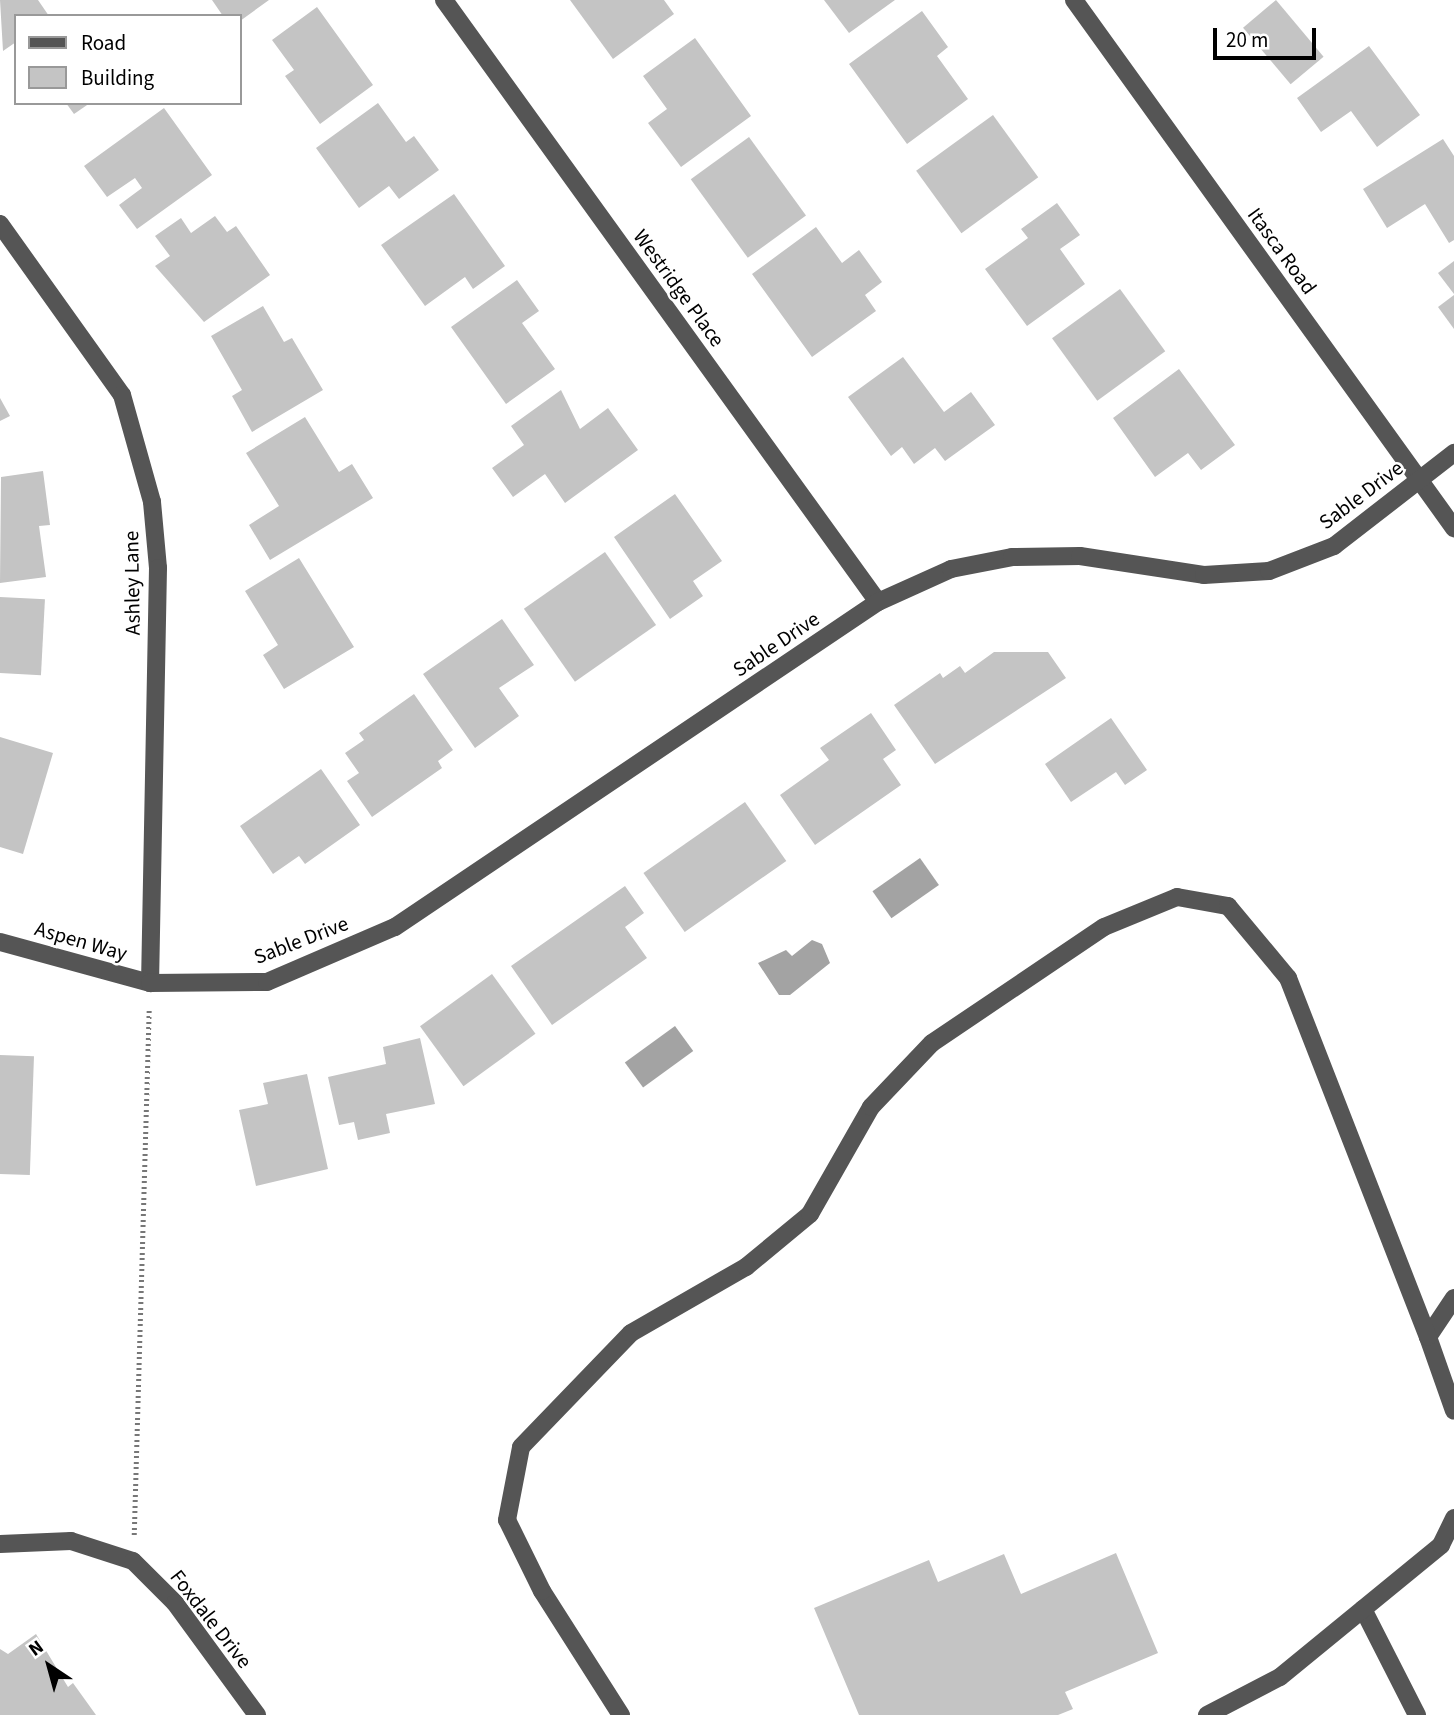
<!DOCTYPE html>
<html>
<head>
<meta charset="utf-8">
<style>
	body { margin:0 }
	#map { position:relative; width:1454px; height:1715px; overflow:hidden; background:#fff; font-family:"Source Sans 3",sans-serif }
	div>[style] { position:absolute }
	.water>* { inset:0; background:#a3a3a3; transform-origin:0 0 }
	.building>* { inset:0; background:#c4c4c4; transform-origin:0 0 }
	.path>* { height:4.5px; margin-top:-2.25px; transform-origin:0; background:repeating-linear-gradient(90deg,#777 0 2px,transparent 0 5.5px) }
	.minor>* { height:18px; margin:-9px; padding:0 9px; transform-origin:9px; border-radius:9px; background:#555 }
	span { translate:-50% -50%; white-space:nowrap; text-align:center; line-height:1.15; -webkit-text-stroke:5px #fff; paint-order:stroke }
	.street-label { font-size:21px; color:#000 }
	.legend { position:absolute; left:14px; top:14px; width:228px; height:91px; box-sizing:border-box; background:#fff; border:2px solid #999; margin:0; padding:9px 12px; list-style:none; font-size:21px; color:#000 }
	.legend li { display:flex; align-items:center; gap:14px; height:35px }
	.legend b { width:35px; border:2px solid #999 }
	.north { position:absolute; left:14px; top:1631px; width:70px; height:70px; -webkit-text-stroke:5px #fff; paint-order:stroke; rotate:324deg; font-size:19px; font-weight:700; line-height:28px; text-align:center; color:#000 }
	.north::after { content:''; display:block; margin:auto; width:24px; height:32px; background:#000; clip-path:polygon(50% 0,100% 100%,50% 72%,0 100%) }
	.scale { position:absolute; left:1213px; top:28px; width:103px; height:32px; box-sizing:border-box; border:4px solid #000; border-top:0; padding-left:9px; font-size:21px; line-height:24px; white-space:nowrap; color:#000; -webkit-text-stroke:5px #fff; paint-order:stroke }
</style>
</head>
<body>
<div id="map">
	<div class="water">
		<i style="left:920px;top:858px;width:33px;height:58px;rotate:55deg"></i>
		<i style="clip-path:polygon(812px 940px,822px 944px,830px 963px,790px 995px,779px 995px,758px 963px,786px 950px,792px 956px)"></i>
		<i style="left:675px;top:1026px;width:31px;height:62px;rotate:54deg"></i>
	</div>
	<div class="building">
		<i style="clip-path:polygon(0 0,38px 0,49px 16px,16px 16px,16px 42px,3px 51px)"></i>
		<i style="clip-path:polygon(212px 0,269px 0,240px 21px,240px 16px,223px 16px)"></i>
		<i style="clip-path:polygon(570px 0,664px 0,674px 14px,613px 59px)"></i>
		<i style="clip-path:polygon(824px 0,895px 0,849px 33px)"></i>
		<i style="left:1276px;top:0;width:74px;height:43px;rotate:50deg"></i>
		<i style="clip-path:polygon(317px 7px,373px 85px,320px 124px,285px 76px,294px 70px,272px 40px)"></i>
		<i style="clip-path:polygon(922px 11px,948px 47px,937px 56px,968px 99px,907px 144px,849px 64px)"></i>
		<i style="clip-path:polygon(695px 38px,751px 116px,681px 167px,648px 123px,667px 109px,643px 76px)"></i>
		<i style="clip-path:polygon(1369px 46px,1420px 115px,1377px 147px,1351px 111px,1321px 132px,1297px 98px)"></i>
		<i style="clip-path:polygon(66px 103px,90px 103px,74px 114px)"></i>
		<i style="clip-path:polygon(378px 103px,406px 142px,414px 136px,439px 170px,399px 199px,389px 186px,359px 208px,316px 148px)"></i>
		<i style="clip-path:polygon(164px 108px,212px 175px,137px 229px,119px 205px,142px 188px,135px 178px,107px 197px,84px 166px)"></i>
		<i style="left:993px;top:115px;width:77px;height:95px;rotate:54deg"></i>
		<i style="left:749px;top:137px;width:97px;height:72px;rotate:54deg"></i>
		<i style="clip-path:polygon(1443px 139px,1454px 156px,1454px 240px,1449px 243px,1425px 204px,1387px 228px,1363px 189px)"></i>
		<i style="clip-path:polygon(454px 194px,505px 266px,473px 289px,465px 277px,425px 306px,381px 245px)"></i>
		<i style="clip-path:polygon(1057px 203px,1080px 235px,1060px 249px,1085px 284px,1027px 326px,985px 269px,1028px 238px,1021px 229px)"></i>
		<i style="clip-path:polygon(215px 216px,227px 232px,236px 226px,270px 275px,204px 322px,155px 266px,170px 256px,155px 236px,181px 218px,191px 233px)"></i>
		<i style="clip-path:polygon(816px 227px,842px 263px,859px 250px,882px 282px,865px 295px,876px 311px,812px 357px,752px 274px)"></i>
		<i style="clip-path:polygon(1454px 261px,1454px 294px,1438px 273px)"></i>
		<i style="clip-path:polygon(517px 280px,539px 311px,522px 323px,555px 369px,506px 404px,451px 327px)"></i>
		<i style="left:1120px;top:289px;width:77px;height:84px;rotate:54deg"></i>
		<i style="clip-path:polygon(1454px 295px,1454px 329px,1438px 307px)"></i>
		<i style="clip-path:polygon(263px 306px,284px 342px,292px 338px,323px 390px,252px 432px,232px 396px,242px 390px,211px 336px)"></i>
		<i style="clip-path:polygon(903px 357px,944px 412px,971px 392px,995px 425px,945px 461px,935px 448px,914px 464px,902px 447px,891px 456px,848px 397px)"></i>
		<i style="clip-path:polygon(1179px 369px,1235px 445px,1201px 470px,1188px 453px,1155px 477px,1113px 418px)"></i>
		<i style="clip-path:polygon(561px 390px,580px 429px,608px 408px,638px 450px,565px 503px,545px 474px,513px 497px,492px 468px,524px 445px,511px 426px)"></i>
		<i style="clip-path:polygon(0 398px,10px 416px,0 421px)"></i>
		<i style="clip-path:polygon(305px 417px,339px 472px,352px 464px,373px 498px,270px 560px,249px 525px,279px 506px,246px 453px)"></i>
		<i style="clip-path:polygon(43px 471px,50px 525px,39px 526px,46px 577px,0 583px,1px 477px)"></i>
		<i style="clip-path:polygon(675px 494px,722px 561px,693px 581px,703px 596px,670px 619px,614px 537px)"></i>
		<i style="left:605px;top:552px;width:89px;height:99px;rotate:55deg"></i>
		<i style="clip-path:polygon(299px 558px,354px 647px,284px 689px,263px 655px,278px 645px,245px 591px)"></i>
		<i style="left:0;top:597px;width:45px;height:76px;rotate:3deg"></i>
		<i style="clip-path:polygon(502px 619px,534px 665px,499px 688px,519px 716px,475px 748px,423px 674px)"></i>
		<i style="clip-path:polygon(994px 652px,1048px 652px,1066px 678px,935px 764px,894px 705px,940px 673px,943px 678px,960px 666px,965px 673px)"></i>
		<i style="clip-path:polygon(414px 694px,453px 750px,438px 761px,442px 768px,372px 817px,347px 781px,359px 773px,345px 753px,364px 740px,359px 733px)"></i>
		<i style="clip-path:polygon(871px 713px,896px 750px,883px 759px,901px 785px,815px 845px,780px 795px,829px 760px,820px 748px)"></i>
		<i style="clip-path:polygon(1111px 718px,1147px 770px,1125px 785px,1116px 772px,1071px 802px,1045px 764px)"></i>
		<i style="clip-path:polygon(0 737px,53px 753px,23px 854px,0 847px)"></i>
		<i style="clip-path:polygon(321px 769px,360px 825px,305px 864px,299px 856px,273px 874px,240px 826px)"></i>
		<i style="left:745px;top:802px;width:72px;height:124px;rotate:55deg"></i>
		<i style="clip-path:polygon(625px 886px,644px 913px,625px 927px,647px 958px,552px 1025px,511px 966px)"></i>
		<i style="left:492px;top:974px;width:74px;height:89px;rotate:54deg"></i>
		<i style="clip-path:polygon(420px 1038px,435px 1104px,386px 1114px,390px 1133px,358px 1140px,354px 1122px,339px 1125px,328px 1077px,386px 1064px,383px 1047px)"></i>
		<i style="left:0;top:1055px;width:34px;height:119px;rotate:2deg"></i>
		<i style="clip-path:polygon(307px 1074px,328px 1169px,256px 1186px,239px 1110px,268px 1104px,263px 1083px)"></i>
		<i style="clip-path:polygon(1116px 1553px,1158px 1653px,1065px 1692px,1073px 1709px,1058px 1715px,859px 1715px,814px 1608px,929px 1560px,938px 1582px,1004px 1554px,1021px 1594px)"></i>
		<i style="clip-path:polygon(36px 1634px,68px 1687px,73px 1683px,96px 1715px,0 1715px,0 1649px,8px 1654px)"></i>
	</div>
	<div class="path">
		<i style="left:134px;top:1535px;width:526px;rotate:-88.37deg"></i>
	</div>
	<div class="minor">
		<i style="left:444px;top:0;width:742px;rotate:54.21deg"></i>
		<i style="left:1074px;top:0;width:651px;rotate:54.26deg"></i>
		<i style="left:0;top:224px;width:210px;rotate:54.5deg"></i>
		<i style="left:122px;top:395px;width:111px;rotate:74.3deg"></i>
		<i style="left:152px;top:502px;width:66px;rotate:84.8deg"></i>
		<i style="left:158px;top:568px;width:415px;rotate:91.1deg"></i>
		<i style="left:0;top:942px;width:156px;rotate:15.3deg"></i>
		<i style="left:150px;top:983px;width:117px;rotate:-0.5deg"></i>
		<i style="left:267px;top:982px;width:139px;rotate:-23.3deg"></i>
		<i style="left:395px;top:927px;width:582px;rotate:-33.94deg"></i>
		<i style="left:878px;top:602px;width:80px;rotate:-24.3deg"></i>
		<i style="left:951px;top:569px;width:62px;rotate:-11.1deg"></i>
		<i style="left:1012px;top:557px;width:68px;rotate:-0.8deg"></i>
		<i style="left:1080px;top:556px;width:125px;rotate:8.7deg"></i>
		<i style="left:1204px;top:575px;width:65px;rotate:-3.5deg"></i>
		<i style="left:1269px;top:571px;width:70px;rotate:-21deg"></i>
		<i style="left:1334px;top:546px;width:152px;rotate:-37.8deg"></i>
		<i style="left:1454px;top:1298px;width:47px;rotate:123.7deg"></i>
		<i style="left:1428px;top:1337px;width:78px;rotate:70.6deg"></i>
		<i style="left:0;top:1544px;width:71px;rotate:-2.4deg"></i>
		<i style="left:71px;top:1541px;width:65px;rotate:17.9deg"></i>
		<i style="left:133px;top:1561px;width:59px;rotate:45deg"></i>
		<i style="left:175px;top:1603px;width:139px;rotate:53.8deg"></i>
		<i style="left:1363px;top:1609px;width:119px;rotate:63deg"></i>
		<i style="left:621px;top:1715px;width:147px;rotate:-122.5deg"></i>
		<i style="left:542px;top:1591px;width:79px;rotate:-116.2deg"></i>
		<i style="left:507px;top:1520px;width:74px;rotate:-79.1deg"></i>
		<i style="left:521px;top:1447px;width:158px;rotate:-46deg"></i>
		<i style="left:631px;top:1333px;width:133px;rotate:-29.9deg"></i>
		<i style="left:746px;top:1267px;width:83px;rotate:-39.6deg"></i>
		<i style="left:810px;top:1214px;width:123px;rotate:-60.3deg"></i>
		<i style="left:871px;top:1107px;width:88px;rotate:-46.4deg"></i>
		<i style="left:932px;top:1043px;width:207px;rotate:-34deg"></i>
		<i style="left:1104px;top:927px;width:79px;rotate:-22.3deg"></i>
		<i style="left:1177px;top:897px;width:52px;rotate:10deg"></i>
		<i style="left:1228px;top:906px;width:94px;rotate:50.2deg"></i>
		<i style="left:1288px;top:978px;width:385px;rotate:68.7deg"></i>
		<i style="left:1207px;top:1715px;width:82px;rotate:-27.5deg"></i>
		<i style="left:1280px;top:1677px;width:208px;rotate:-39.3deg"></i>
		<i style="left:1441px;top:1545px;width:30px;rotate:-64deg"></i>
	</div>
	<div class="street-label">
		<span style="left:1282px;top:251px;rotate:54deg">Itasca Road</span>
		<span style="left:679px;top:288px;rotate:54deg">Westridge Place</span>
		<span style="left:1361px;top:495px;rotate:-37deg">Sable Drive</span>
		<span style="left:132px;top:583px;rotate:-91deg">Ashley Lane</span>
		<span style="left:776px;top:644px;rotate:-34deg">Sable Drive</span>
		<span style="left:301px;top:940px;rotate:-21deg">Sable Drive</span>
		<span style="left:81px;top:941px;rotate:16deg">Aspen Way</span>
		<span style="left:211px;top:1619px;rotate:52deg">Foxdale Drive</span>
	</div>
	<ul class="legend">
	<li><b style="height:9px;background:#555"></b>Road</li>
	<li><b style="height:19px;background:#c4c4c4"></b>Building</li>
	</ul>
	<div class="north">N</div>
	<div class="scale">20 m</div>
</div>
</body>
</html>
